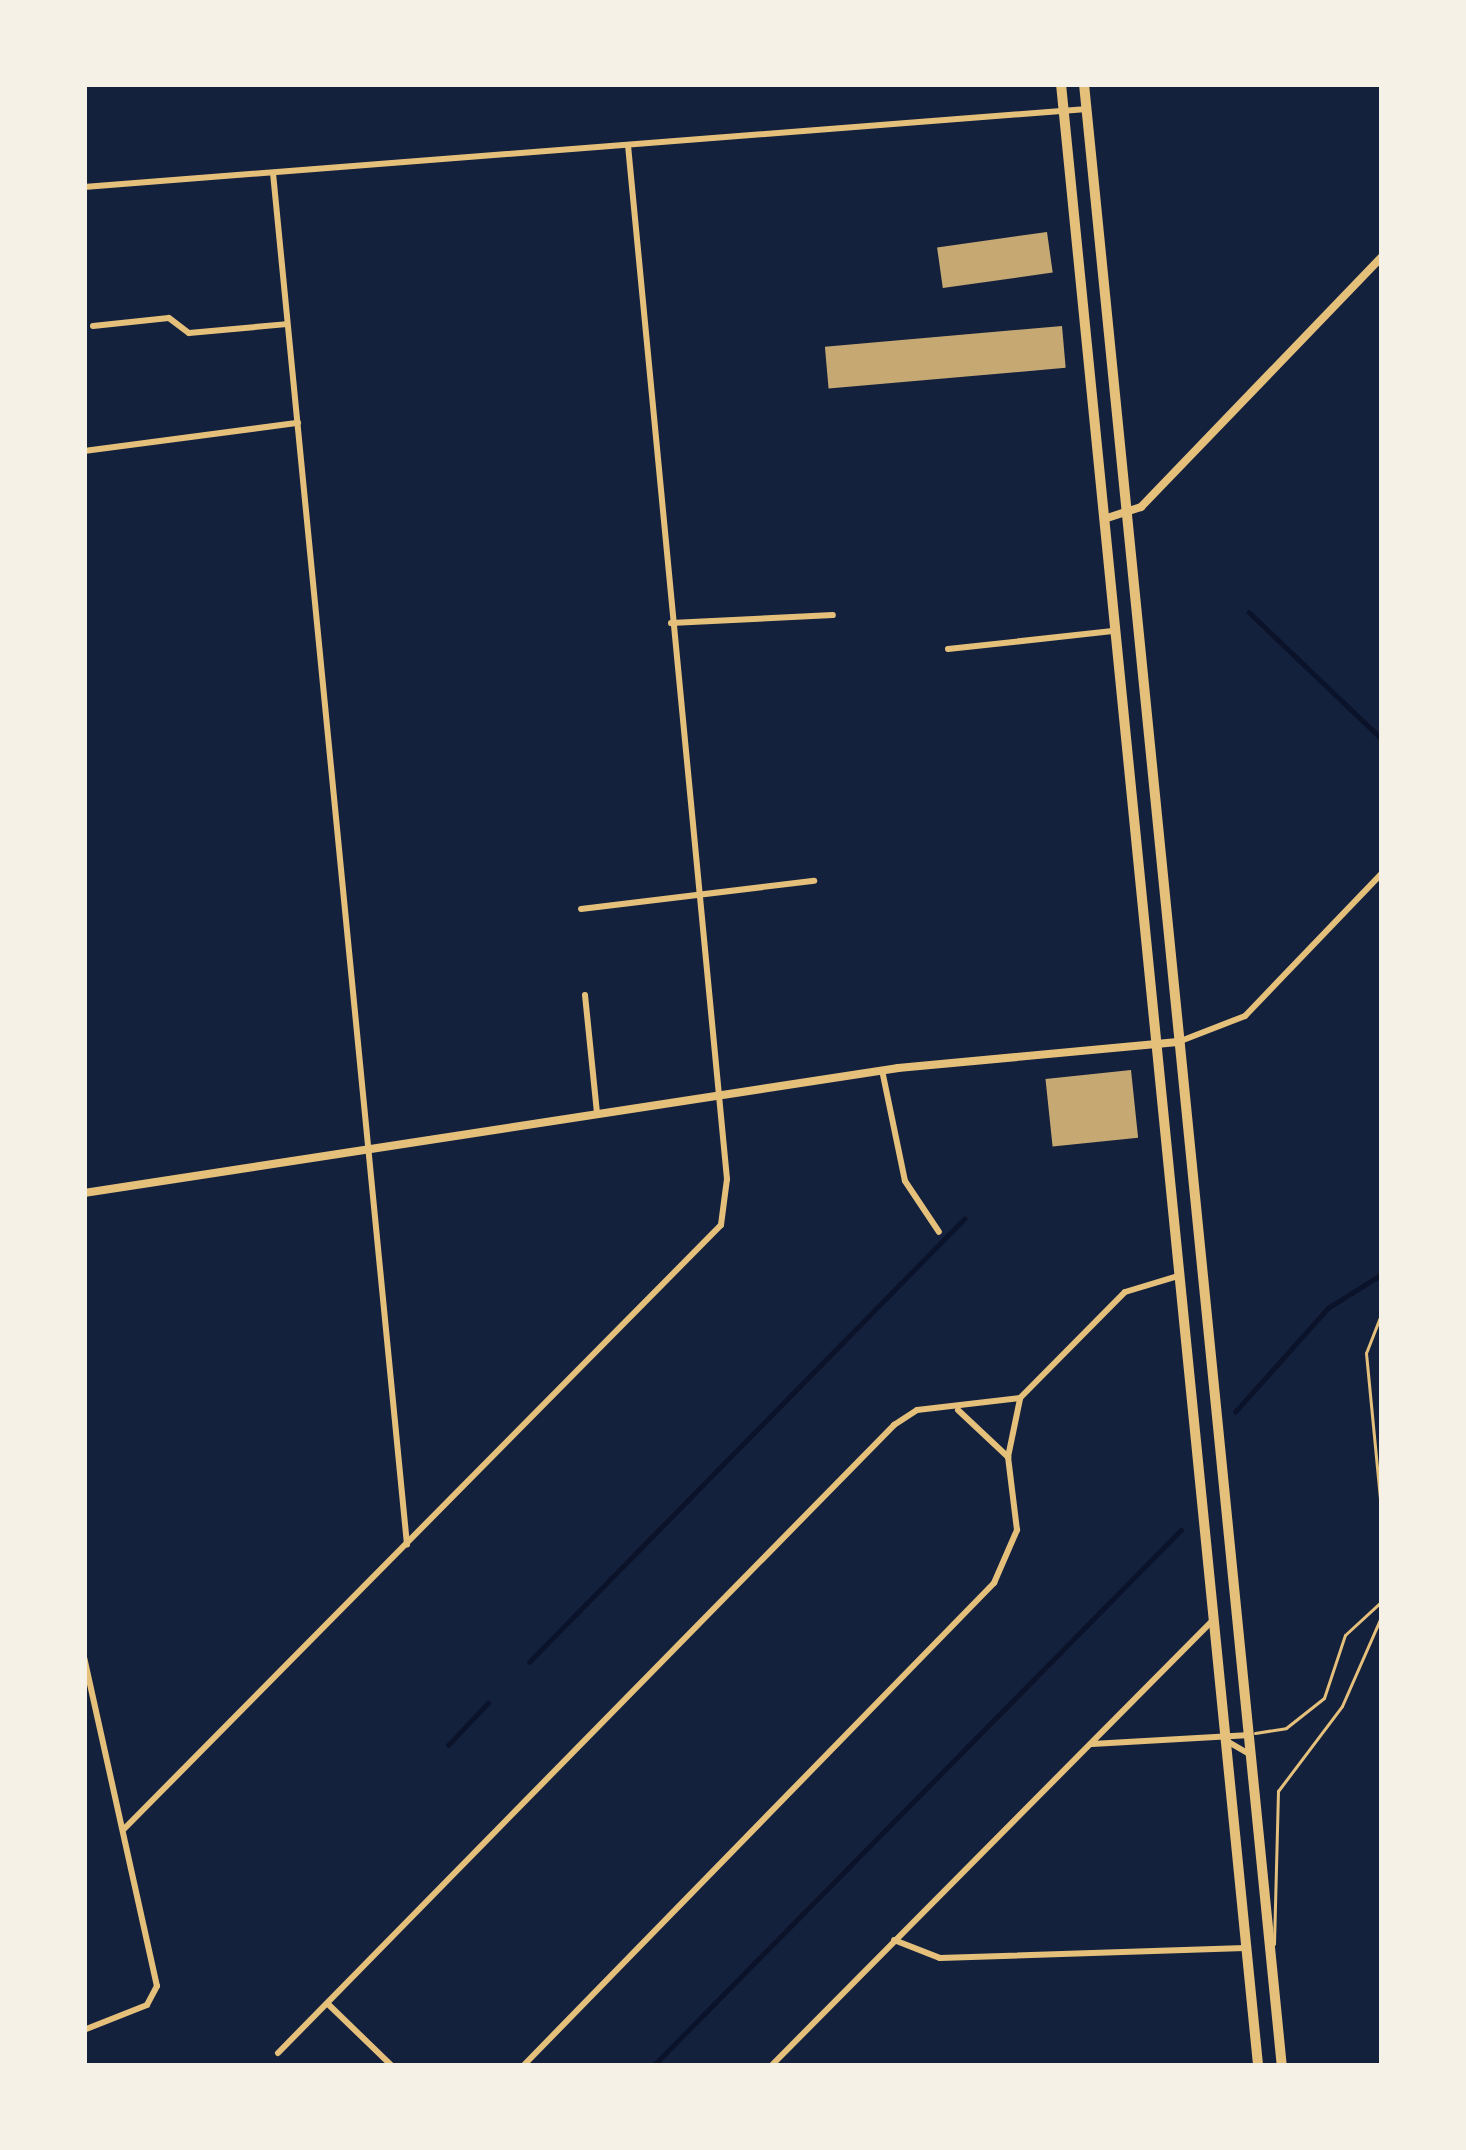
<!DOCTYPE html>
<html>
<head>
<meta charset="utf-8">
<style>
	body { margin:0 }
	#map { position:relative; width:1466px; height:2150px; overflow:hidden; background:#14213d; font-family:"Roboto Condensed",sans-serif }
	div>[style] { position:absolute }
	.stream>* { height:4.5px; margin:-2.25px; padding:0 2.25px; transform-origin:2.25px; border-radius:2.25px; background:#0b132b }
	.building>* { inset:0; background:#c6a872; transform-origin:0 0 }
	.service>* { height:3px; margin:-1.5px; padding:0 1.5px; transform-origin:1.5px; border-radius:1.5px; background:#e5c07b }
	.minor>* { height:6px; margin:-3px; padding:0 3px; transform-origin:3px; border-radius:3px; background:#e5c07b }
	.tertiary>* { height:8px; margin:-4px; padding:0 4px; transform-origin:4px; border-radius:4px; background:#e5c07b }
	.primary>* { height:10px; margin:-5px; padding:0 5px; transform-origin:5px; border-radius:5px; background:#e5c07b }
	span { translate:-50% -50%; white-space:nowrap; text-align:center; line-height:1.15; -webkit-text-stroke:12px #f6f1e7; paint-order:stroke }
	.frame { position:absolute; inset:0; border:87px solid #f6f1e7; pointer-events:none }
</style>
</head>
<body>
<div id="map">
	<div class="stream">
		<i style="left:1249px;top:612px;width:184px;rotate:43.7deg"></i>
		<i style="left:1235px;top:1412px;width:140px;rotate:-48.2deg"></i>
		<i style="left:1328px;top:1308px;width:64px;rotate:-32.2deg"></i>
		<i style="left:529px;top:1662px;width:621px;rotate:-45.52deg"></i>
		<i style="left:448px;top:1745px;width:58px;rotate:-46.4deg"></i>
		<i style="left:653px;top:2066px;width:752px;rotate:-45.43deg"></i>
	</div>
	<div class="building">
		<i style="left:1047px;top:232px;width:41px;height:111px;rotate:82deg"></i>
		<i style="left:1062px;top:326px;width:42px;height:238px;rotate:85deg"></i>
		<i style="left:1131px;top:1070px;width:68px;height:86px;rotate:84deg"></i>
	</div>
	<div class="service">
		<i style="left:1382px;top:1312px;width:44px;rotate:111.3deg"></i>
		<i style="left:1366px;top:1353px;width:166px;rotate:84.5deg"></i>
		<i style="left:1255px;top:1733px;width:31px;rotate:-9deg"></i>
		<i style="left:1286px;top:1728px;width:48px;rotate:-38.3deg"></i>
		<i style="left:1324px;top:1698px;width:66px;rotate:-71.6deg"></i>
		<i style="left:1345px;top:1635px;width:50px;rotate:-42.6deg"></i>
		<i style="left:1274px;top:1944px;width:153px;rotate:-88.5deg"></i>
		<i style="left:1278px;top:1791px;width:106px;rotate:-53deg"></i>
		<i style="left:1342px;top:1706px;width:99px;rotate:-66.3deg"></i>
	</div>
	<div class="minor">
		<i style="left:273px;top:173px;width:1378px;rotate:84.42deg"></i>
		<i style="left:84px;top:187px;width:1006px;rotate:-4.45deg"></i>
		<i style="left:93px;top:326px;width:76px;rotate:-6deg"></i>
		<i style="left:169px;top:318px;width:25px;rotate:37deg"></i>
		<i style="left:189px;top:333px;width:98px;rotate:-5.2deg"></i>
		<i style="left:84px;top:451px;width:216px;rotate:-7.5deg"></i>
		<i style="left:671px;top:623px;width:162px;rotate:-2.8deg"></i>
		<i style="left:948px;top:649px;width:168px;rotate:-6.2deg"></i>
		<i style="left:581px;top:909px;width:235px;rotate:-6.9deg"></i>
		<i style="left:585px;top:995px;width:119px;rotate:84.2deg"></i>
		<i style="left:1178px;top:1042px;width:72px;rotate:-21.2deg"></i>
		<i style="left:1245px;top:1016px;width:198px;rotate:-46.2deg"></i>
		<i style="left:882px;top:1070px;width:113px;rotate:78.3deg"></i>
		<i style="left:905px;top:1181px;width:61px;rotate:56.3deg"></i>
		<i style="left:958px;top:1410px;width:69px;rotate:43.2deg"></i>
		<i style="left:84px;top:1657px;width:337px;rotate:77.5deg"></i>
		<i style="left:157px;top:1986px;width:21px;rotate:118deg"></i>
		<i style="left:147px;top:2005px;width:68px;rotate:158.4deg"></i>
		<i style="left:1225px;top:1740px;width:28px;rotate:30deg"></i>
		<i style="left:1092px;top:1744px;width:154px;rotate:-3.3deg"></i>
		<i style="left:124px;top:1829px;width:849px;rotate:-45.33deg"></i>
		<i style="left:721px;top:1225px;width:46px;rotate:-82.6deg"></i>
		<i style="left:727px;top:1179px;width:1038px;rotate:-95.47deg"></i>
		<i style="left:894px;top:1940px;width:49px;rotate:21.4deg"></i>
		<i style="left:940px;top:1958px;width:305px;rotate:-1.9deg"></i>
		<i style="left:328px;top:2004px;width:89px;rotate:44.1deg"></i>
		<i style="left:278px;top:2053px;width:880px;rotate:-45.55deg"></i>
		<i style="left:894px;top:1425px;width:27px;rotate:-33deg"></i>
		<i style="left:917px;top:1410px;width:104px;rotate:-6.6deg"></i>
		<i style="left:1020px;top:1398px;width:149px;rotate:-45.3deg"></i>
		<i style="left:1125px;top:1292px;width:55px;rotate:-16.8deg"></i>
		<i style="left:523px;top:2066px;width:675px;rotate:-45.72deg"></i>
		<i style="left:994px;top:1583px;width:58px;rotate:-66.5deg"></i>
		<i style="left:1017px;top:1530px;width:74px;rotate:-97deg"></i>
		<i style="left:1008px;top:1457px;width:59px;rotate:-78.3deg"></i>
		<i style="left:771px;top:2066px;width:624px;rotate:-45.26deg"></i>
	</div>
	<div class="tertiary">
		<i style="left:1104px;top:519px;width:39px;rotate:-18deg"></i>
		<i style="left:1141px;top:507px;width:347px;rotate:-46.1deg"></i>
		<i style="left:84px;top:1193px;width:824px;rotate:-8.73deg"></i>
		<i style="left:898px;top:1068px;width:281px;rotate:-5.3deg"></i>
	</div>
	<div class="primary">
		<i style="left:1061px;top:84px;width:1992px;rotate:84.32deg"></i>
		<i style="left:1084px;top:84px;width:1992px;rotate:84.3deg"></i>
	</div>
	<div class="frame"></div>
</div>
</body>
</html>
